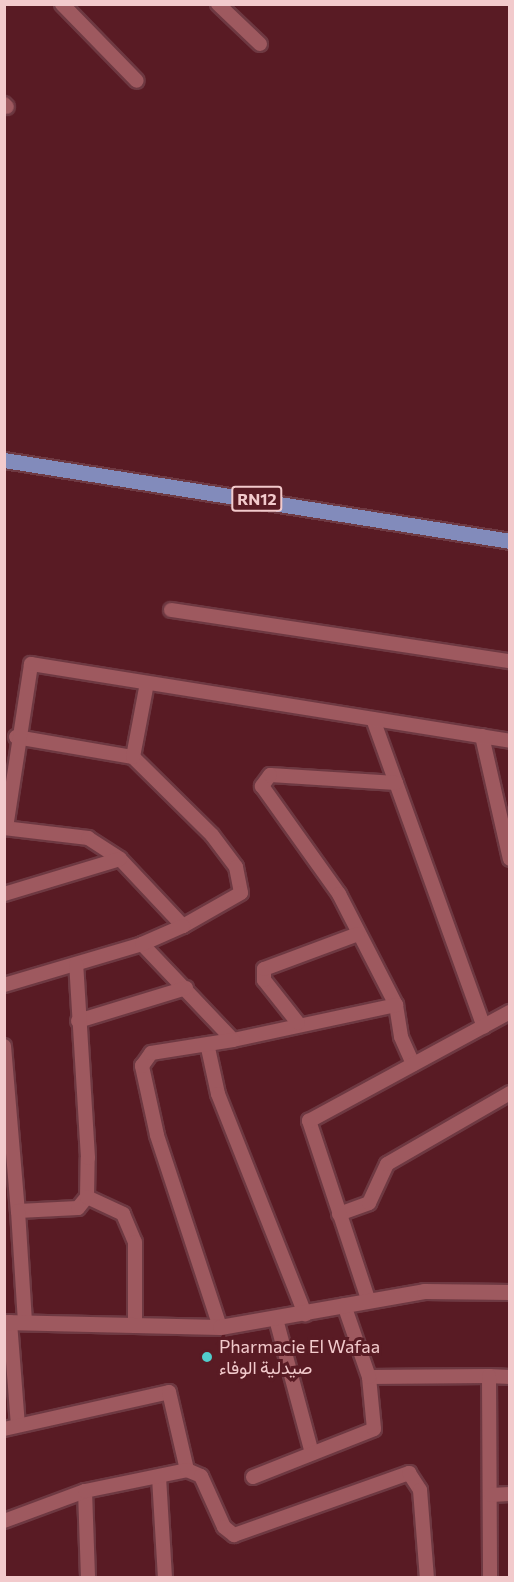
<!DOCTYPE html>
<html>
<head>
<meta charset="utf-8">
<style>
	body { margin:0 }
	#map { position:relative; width:514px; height:1582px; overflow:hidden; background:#591b24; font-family:Commissioner,Vazirmatn,sans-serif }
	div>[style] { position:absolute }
	.roads { filter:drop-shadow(2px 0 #6e3942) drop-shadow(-2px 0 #6e3942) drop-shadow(0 2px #6e3942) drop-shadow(0 -2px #6e3942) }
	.minor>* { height:14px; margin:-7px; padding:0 7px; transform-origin:7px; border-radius:7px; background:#9e595f }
	.tertiary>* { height:15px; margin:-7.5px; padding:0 7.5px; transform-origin:7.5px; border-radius:7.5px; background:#9e595f }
	.primary>* { height:15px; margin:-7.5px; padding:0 7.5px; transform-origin:7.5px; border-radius:7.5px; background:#828bbb }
	.dots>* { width:16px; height:16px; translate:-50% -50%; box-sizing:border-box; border:3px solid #591b24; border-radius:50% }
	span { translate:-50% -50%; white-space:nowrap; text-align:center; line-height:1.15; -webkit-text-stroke:6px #591b24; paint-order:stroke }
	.shield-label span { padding:2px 4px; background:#591b24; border:2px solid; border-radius:4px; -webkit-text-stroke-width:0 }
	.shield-label { font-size:16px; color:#f2cacc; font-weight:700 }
	.poi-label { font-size:18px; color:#f2cacc }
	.left { translate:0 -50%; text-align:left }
	.frame { position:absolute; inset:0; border:6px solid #f2cacc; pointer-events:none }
</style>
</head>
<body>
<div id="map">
	<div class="roads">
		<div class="minor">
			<i style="left:62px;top:4px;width:107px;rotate:45.8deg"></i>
			<i style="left:218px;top:4px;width:58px;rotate:43.6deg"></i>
			<i style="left:4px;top:104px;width:4px;rotate:45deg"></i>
			<i style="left:171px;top:610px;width:343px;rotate:8.6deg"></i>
			<i style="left:373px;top:719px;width:327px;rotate:70.2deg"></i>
			<i style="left:482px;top:736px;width:126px;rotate:77.2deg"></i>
			<i style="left:16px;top:737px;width:119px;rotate:9.7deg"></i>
			<i style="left:133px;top:757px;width:111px;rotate:44.6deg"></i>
			<i style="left:212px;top:835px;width:40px;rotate:53deg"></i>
			<i style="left:236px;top:867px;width:26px;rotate:79deg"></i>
			<i style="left:241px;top:893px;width:67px;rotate:150.4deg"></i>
			<i style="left:183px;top:926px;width:92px;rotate:-133.2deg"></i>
			<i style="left:133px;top:757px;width:75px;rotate:-79.3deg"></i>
			<i style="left:396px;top:783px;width:126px;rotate:-176.4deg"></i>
			<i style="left:270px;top:775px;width:14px;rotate:126deg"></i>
			<i style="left:262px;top:786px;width:133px;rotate:54.5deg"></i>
			<i style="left:339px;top:894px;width:125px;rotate:62.8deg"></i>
			<i style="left:396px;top:1005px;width:32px;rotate:81deg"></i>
			<i style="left:401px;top:1037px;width:30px;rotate:66deg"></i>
			<i style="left:4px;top:828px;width:85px;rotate:6.8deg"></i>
			<i style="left:88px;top:838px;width:38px;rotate:33deg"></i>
			<i style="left:120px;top:859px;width:121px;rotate:163.2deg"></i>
			<i style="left:6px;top:828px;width:166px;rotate:-81.3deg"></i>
			<i style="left:31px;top:664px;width:485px;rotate:9.1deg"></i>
			<i style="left:142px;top:944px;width:132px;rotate:46.5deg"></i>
			<i style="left:233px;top:1040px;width:167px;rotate:-12.1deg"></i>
			<i style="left:4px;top:985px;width:144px;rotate:-16.5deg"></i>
			<i style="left:142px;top:944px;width:45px;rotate:-23.7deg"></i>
			<i style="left:78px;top:1021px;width:113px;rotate:-17deg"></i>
			<i style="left:298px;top:1023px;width:55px;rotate:-128.3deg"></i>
			<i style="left:264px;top:980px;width:11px;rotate:-90deg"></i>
			<i style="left:264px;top:969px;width:100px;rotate:-20.4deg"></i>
			<i style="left:4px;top:1046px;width:166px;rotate:85.2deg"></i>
			<i style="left:18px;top:1211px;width:60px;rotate:-2.9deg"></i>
			<i style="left:78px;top:1208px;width:14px;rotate:-51deg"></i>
			<i style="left:87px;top:1197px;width:39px;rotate:-89deg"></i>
			<i style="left:88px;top:1158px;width:194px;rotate:-93.5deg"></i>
			<i style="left:208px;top:1048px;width:47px;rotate:77.7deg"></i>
			<i style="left:218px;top:1094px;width:237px;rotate:68.4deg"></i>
			<i style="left:87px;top:1197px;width:40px;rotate:25deg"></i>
			<i style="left:123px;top:1214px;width:30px;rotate:67deg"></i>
			<i style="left:135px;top:1242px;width:81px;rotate:90deg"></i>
			<i style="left:18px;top:1211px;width:111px;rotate:86.4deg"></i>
			<i style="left:339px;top:1214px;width:32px;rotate:-20deg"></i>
			<i style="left:369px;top:1203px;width:43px;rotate:-65.2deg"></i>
			<i style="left:387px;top:1164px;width:142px;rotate:-30deg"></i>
			<i style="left:368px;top:1299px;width:188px;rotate:-108.3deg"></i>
			<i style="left:309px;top:1121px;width:229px;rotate:-28.5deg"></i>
			<i style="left:276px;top:1319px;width:139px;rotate:75deg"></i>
			<i style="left:10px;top:1322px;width:103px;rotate:85.6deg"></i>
			<i style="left:220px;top:1327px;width:202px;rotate:-108.2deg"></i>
			<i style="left:157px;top:1135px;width:71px;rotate:-102.3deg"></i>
			<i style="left:142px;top:1066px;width:16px;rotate:-55deg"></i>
			<i style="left:151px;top:1053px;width:83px;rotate:-9deg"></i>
			<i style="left:489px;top:1376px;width:21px;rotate:3deg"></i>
			<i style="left:369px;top:1377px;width:120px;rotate:-0.5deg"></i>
			<i style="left:489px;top:1376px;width:202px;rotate:89.7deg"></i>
			<i style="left:4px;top:1429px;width:169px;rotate:-12.6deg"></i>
			<i style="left:169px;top:1392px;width:80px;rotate:77deg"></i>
			<i style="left:159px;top:1477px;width:101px;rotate:86.6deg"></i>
			<i style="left:253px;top:1477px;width:130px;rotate:-21.6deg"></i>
			<i style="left:374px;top:1429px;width:52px;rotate:-95.5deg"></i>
			<i style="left:369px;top:1377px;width:76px;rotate:-109.1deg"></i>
			<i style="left:85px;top:1491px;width:87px;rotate:88deg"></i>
			<i style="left:491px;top:1495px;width:19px;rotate:-3deg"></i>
			<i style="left:4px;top:1521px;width:86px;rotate:-20.3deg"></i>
			<i style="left:85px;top:1491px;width:104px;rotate:-11.6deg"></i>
			<i style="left:187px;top:1470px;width:15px;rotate:23deg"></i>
			<i style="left:201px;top:1476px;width:56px;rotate:65.7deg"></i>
			<i style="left:224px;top:1527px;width:13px;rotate:39deg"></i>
			<i style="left:234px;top:1535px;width:186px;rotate:-19.5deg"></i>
			<i style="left:409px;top:1473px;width:20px;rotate:57deg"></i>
			<i style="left:420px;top:1490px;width:88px;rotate:85.5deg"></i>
		</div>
		<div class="tertiary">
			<i style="left:4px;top:1322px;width:216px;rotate:1.3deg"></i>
			<i style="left:220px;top:1327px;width:207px;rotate:-10deg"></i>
			<i style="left:424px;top:1291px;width:86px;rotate:0.7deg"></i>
		</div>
		<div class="primary">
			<i style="left:4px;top:460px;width:512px;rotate:9.09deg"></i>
		</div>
	</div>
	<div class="dots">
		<i style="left:207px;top:1357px;background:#52cdcc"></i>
	</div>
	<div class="shield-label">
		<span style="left:257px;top:499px">RN12</span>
	</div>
	<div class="poi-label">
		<span class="left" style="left:219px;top:1357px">Pharmacie El Wafaa<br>صيدلية الوفاء</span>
	</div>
	<div class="frame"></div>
</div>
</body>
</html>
